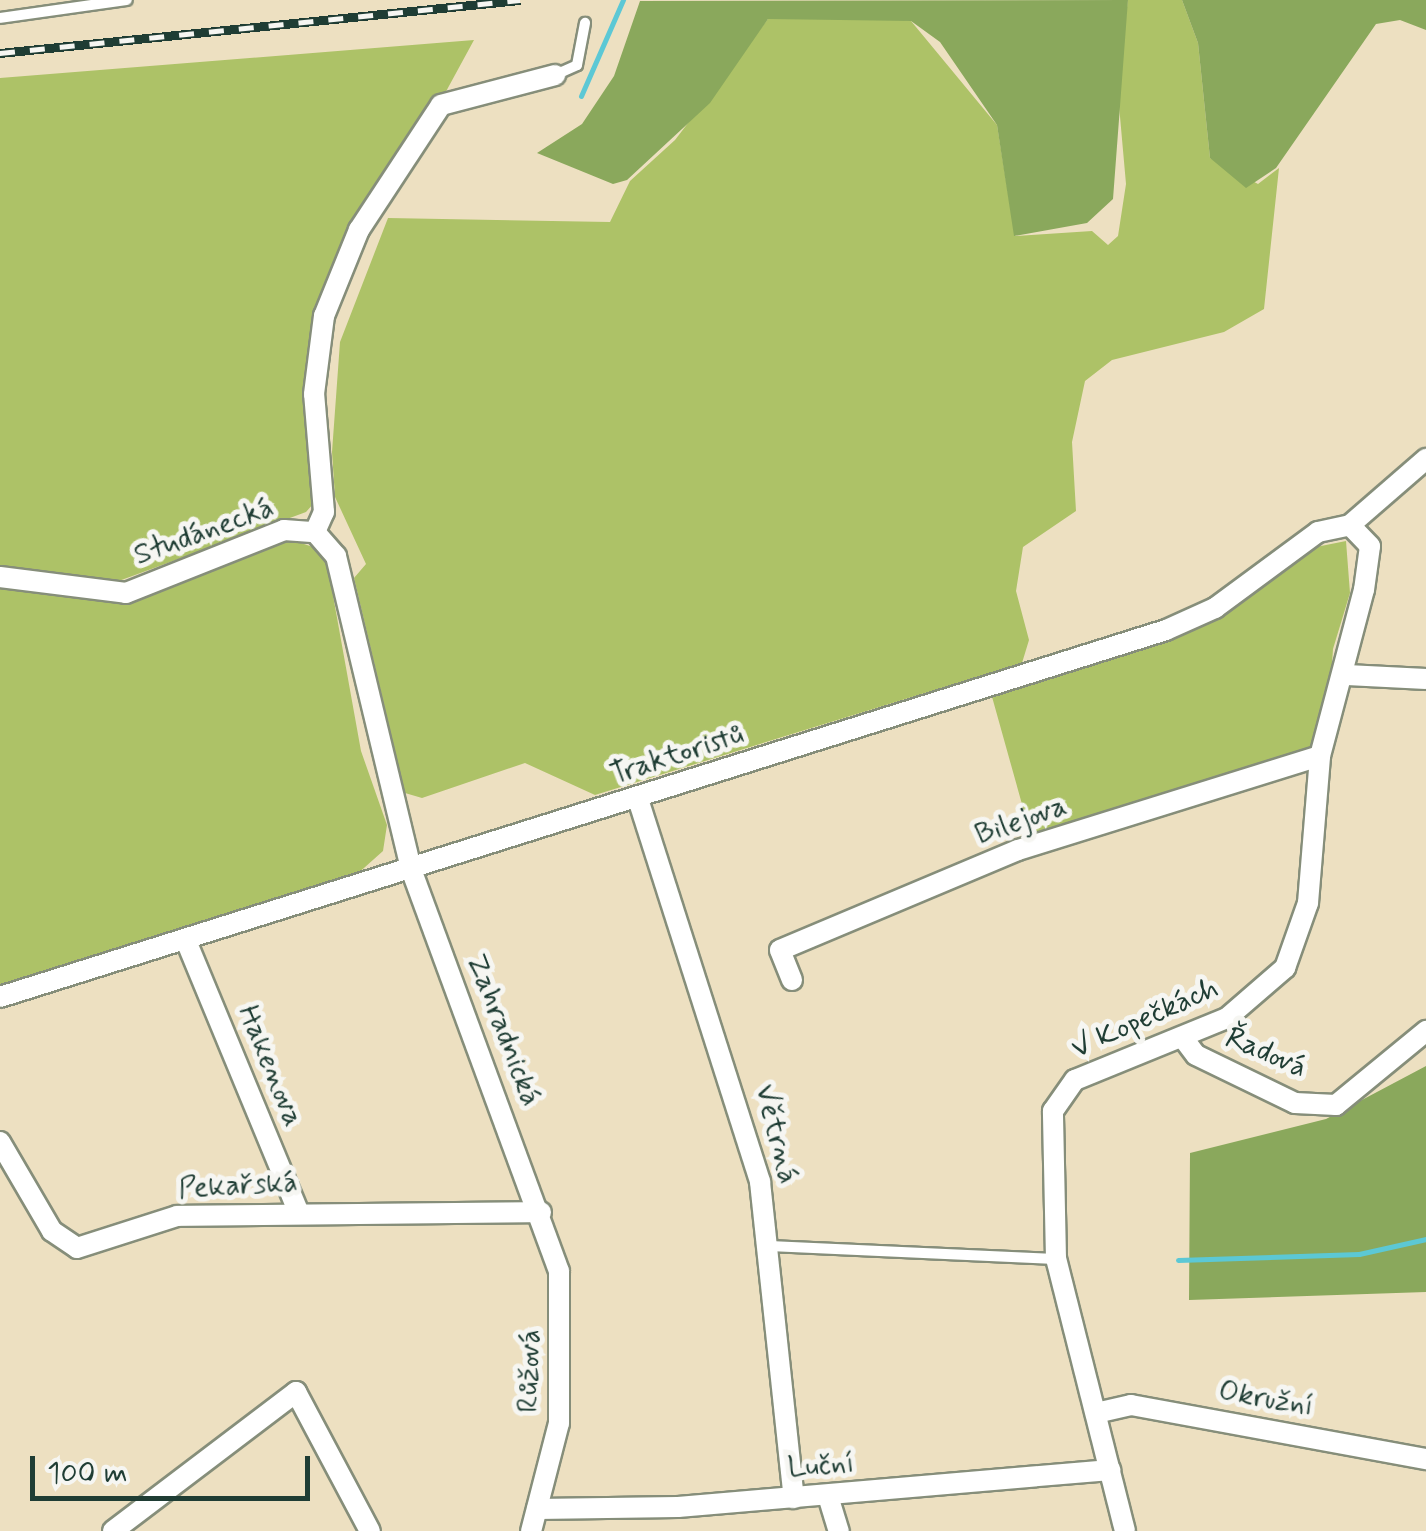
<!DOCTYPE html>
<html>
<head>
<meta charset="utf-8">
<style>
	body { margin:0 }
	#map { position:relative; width:1426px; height:1531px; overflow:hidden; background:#ede0c1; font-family:Mynerve,sans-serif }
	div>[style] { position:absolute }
	.green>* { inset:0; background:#adc267 }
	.forest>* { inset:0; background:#8aa85c }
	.stream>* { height:5px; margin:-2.5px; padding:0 2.5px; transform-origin:2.5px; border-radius:2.5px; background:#5cc8d5 }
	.roads { filter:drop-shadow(2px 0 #868e7a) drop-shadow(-2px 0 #868e7a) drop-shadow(0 2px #868e7a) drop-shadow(0 -2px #868e7a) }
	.service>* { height:10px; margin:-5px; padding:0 5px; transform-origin:5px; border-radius:5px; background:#fff }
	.minor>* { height:20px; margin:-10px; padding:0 10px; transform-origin:10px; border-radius:10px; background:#fff }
	.rail>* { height:9px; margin-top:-4.5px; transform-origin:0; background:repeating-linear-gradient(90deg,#f6f6f2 0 15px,#1f3d34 0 30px); box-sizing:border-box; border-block:2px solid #1f3d34 }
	span { translate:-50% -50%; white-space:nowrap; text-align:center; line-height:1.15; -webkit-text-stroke:10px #f6f6f2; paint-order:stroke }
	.street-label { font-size:30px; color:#1f3d34 }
	.scale { position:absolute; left:30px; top:1456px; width:280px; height:45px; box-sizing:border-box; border:5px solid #1f3d34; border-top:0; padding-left:12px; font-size:30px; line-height:35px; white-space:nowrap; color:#1f3d34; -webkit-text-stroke:8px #f6f6f2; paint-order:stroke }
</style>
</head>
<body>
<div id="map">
	<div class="green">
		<i style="clip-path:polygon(1128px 0,1182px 0,1198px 43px,1210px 158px,1258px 184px,1279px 168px,1264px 309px,1224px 332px,1112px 360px,1085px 381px,1072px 442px,1076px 511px,1023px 547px,1016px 591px,1029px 640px,1022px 663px,595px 795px,525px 763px,422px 798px,405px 793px,354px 578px,366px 564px,335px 497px,332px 452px,340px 342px,388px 218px,610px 222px,630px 181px,675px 140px,768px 19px,888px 18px,911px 21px,997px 125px,1015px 236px,1092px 231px,1108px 245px,1118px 236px,1126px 184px,1117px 83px)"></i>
		<i style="clip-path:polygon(474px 40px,319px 325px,314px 503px,306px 512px,116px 582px,0 568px,0 78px)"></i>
		<i style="clip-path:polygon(286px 538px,325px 551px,361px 751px,387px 825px,383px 851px,355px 876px,0 986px,0 586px,115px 597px)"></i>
		<i style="clip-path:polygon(1346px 541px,1350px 593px,1333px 649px,1329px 709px,1310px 747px,1032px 840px,989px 686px,1221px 609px,1301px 550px)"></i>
	</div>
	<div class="forest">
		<i style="clip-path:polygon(1128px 0,1113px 199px,1087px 223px,1014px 236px,997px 125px,940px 42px,911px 21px,768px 19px,710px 103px,627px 180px,613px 184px,537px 153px,582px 124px,614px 76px,640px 1px)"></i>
		<i style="clip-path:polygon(1182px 0,1426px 0,1426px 30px,1400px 20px,1376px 24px,1276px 168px,1246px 188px,1210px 158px,1198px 43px)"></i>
		<i style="clip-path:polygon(1426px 1066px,1426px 1292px,1189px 1300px,1190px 1153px,1326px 1119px)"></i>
	</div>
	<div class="stream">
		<i style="left:581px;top:96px;width:105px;rotate:-66.4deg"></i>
		<i style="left:1178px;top:1260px;width:181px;rotate:-1.9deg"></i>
		<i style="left:1359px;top:1254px;width:69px;rotate:-12.6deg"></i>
	</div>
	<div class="roads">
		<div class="service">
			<i style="left:0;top:18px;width:128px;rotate:-8.1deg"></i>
			<i style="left:555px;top:75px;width:24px;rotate:-24deg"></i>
			<i style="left:577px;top:65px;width:43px;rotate:-79.2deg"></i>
			<i style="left:769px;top:1246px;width:287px;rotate:2.6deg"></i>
		</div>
		<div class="minor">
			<i style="left:1350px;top:525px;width:101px;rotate:-41deg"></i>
			<i style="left:315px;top:532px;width:22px;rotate:-66deg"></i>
			<i style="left:324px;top:512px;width:118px;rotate:-94.8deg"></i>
			<i style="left:314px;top:394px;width:79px;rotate:-82.7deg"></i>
			<i style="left:324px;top:316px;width:93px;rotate:-67.9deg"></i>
			<i style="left:359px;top:230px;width:149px;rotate:-56.7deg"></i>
			<i style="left:441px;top:105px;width:118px;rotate:-14.7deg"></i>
			<i style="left:0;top:577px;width:127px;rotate:7.2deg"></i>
			<i style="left:126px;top:593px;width:170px;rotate:-21.7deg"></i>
			<i style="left:284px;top:530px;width:31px;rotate:4deg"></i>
			<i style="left:315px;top:532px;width:32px;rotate:49deg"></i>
			<i style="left:336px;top:556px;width:322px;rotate:76.5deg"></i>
			<i style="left:411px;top:869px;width:428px;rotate:69.8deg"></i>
			<i style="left:559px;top:1271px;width:152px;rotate:90deg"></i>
			<i style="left:559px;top:1423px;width:112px;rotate:104.5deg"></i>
			<i style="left:1347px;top:675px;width:79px;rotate:2.9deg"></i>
			<i style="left:638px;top:799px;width:402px;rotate:72.3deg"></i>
			<i style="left:760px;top:1182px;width:318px;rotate:83.9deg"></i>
			<i style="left:187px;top:943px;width:290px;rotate:67.5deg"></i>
			<i style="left:792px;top:980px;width:32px;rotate:-112deg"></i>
			<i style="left:780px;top:950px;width:258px;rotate:-22.8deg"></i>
			<i style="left:1018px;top:850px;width:316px;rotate:-17.3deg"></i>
			<i style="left:0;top:997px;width:1222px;rotate:-17.47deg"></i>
			<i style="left:1166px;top:630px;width:54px;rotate:-24.2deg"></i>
			<i style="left:1215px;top:608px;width:128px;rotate:-36.4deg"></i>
			<i style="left:1318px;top:532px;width:33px;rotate:-12deg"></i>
			<i style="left:1183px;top:1038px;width:21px;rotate:53deg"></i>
			<i style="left:1196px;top:1055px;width:110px;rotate:25.9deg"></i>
			<i style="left:1295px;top:1103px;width:41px;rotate:2.8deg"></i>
			<i style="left:1336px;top:1105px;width:117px;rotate:-39.4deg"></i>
			<i style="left:0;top:1142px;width:103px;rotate:59.7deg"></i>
			<i style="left:52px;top:1231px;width:30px;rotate:34deg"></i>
			<i style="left:77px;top:1248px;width:105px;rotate:-17.7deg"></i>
			<i style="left:177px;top:1216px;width:364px;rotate:-0.6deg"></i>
			<i style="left:1096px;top:1413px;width:36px;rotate:-13deg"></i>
			<i style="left:1131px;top:1405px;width:300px;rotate:10.4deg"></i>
			<i style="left:828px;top:1496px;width:37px;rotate:73deg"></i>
			<i style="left:537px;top:1509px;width:141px;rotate:-0.8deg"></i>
			<i style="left:678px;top:1507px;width:434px;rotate:-4.9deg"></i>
			<i style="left:113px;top:1531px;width:230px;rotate:-37.2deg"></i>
			<i style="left:296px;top:1392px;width:157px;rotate:62deg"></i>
			<i style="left:1125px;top:1531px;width:281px;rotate:-104.2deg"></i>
			<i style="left:1056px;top:1259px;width:148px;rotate:-91.2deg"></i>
			<i style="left:1053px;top:1111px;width:38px;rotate:-55deg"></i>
			<i style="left:1075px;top:1080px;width:164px;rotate:-22.2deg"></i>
			<i style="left:1227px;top:1018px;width:77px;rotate:-40.8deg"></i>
			<i style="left:1285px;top:968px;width:69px;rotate:-70.5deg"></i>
			<i style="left:1308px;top:903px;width:147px;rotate:-85.3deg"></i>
			<i style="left:1320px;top:756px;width:172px;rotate:-75.2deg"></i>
			<i style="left:1364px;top:590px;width:44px;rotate:-82.2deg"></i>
			<i style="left:1370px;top:546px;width:29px;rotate:-134deg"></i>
		</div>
	</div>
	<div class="rail">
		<i style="left:0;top:53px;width:523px;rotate:-5.82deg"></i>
	</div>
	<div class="street-label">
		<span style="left:204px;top:532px;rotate:-20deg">Studánecká</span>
		<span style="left:677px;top:755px;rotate:-18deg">Traktoristů</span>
		<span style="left:1021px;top:821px;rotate:-19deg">Bilejova</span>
		<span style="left:1145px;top:1019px;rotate:-24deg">V Kopečkách</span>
		<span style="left:503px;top:1030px;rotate:69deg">Zahradnická</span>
		<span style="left:1266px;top:1053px;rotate:24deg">Řadová</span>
		<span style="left:270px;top:1066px;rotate:68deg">Hakenova</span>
		<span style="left:776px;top:1134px;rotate:76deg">Větrná</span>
		<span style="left:238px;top:1186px;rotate:-3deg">Pekařská</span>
		<span style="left:530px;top:1371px;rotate:-88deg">Růžová</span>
		<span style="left:1266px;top:1399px;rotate:10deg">Okružní</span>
		<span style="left:821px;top:1466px;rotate:-4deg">Luční</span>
	</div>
	<div class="scale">100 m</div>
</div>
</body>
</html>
